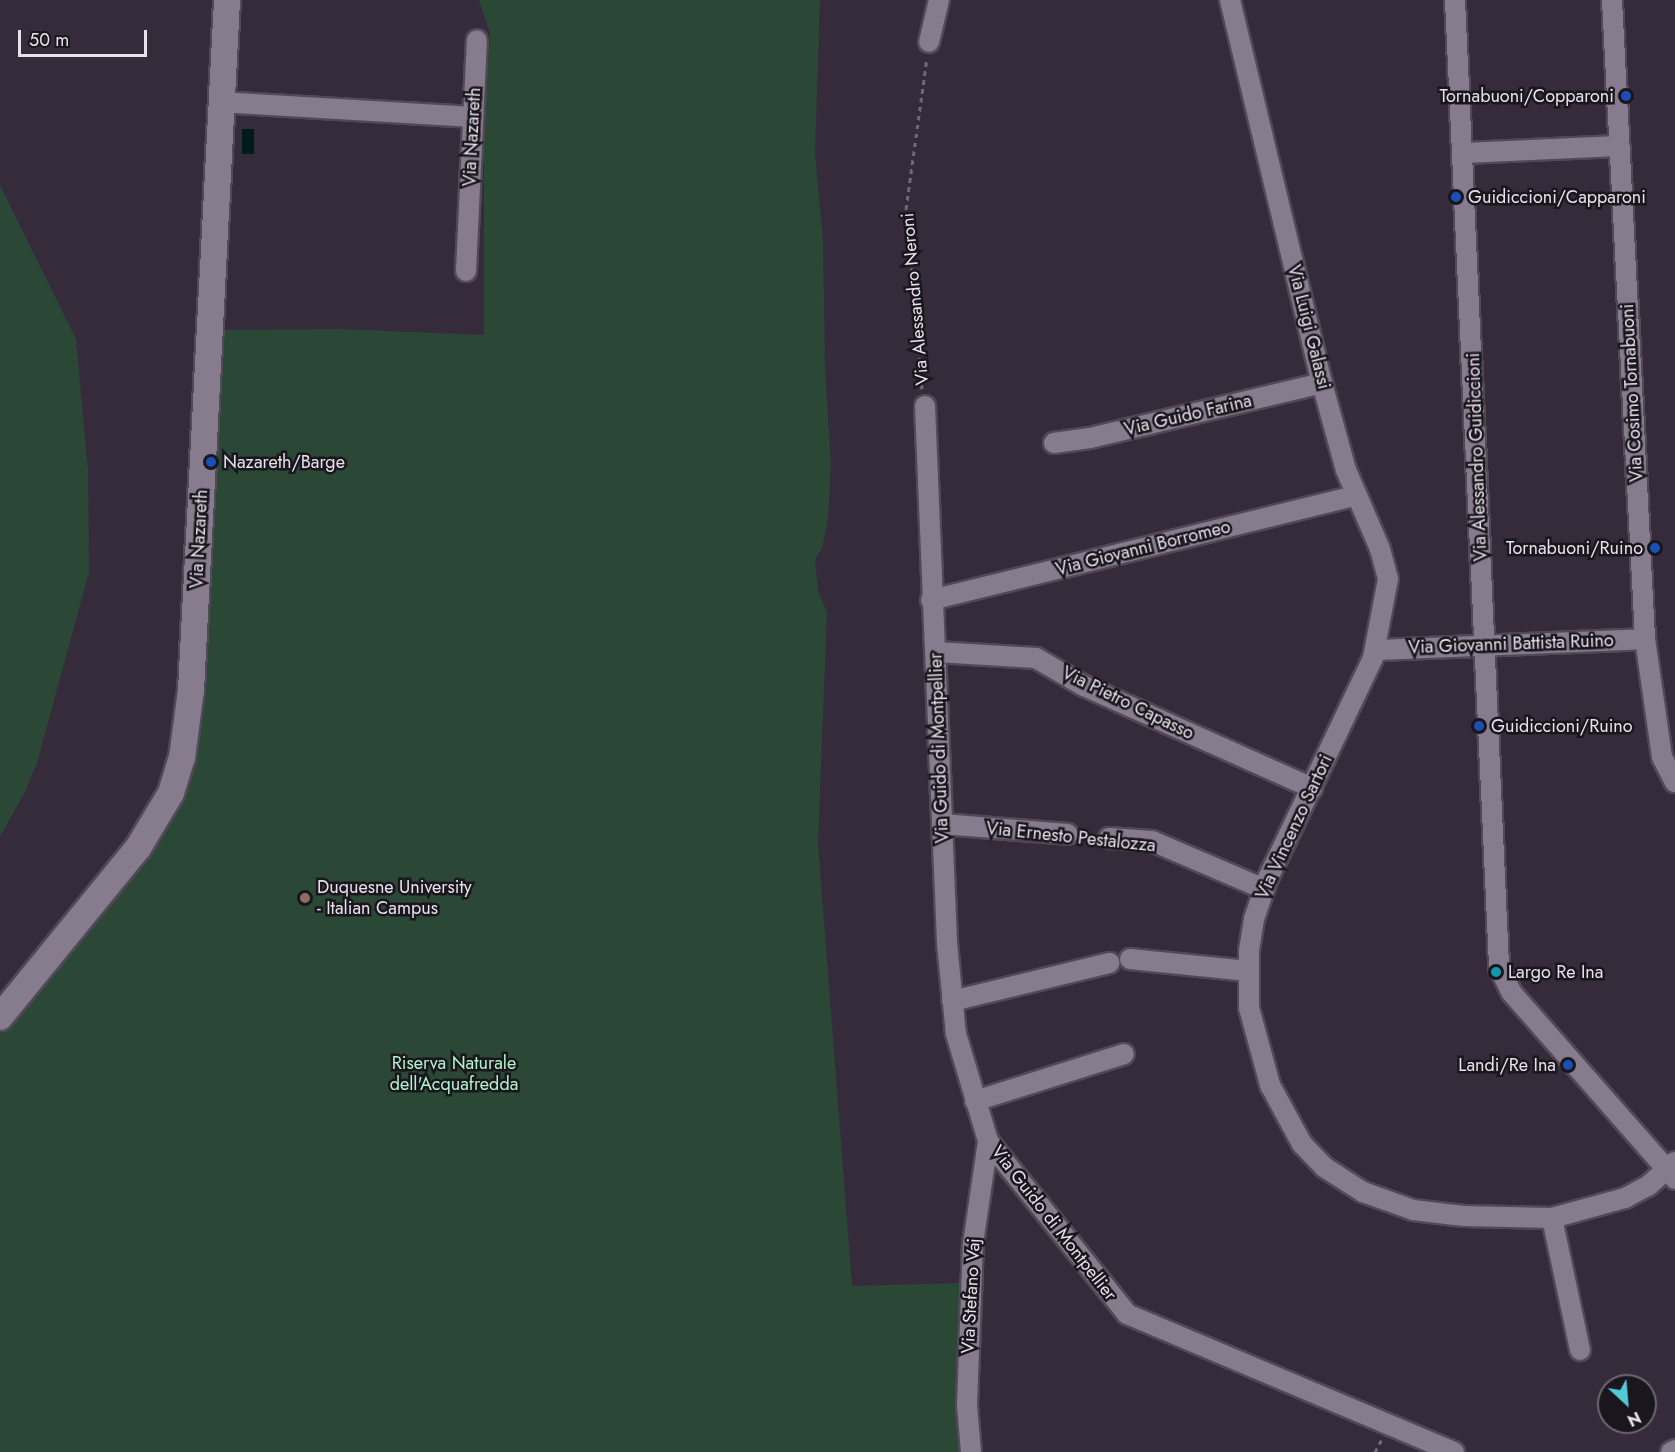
<!DOCTYPE html>
<html>
<head>
<meta charset="utf-8">
<style>
	body { margin:0 }
	#map { position:relative; width:1675px; height:1452px; overflow:hidden; background:#352b3a; font-family:Jost,sans-serif }
	div>[style] { position:absolute }
	.green>* { inset:0; background:#2b4837 }
	.water>* { inset:0; background:#001b1c; transform-origin:0 0 }
	.path>* { height:3px; margin-top:-1.5px; transform-origin:0; background:repeating-linear-gradient(90deg,#716875 0 4.5px,transparent 0 9px) }
	.roads { filter:drop-shadow(2px 0 #524956) drop-shadow(-2px 0 #524956) drop-shadow(0 2px #524956) drop-shadow(0 -2px #524956) }
	.minor>* { height:20px; margin:-10px; padding:0 10px; transform-origin:10px; border-radius:10px; background:#877c8e }
	.tertiary>* { height:26px; margin:-13px; padding:0 13px; transform-origin:13px; border-radius:13px; background:#877c8e }
	.dots>* { width:16px; height:16px; translate:-50% -50%; box-sizing:border-box; border:3px solid #1a161d; border-radius:50% }
	span { translate:-50% -50%; white-space:nowrap; text-align:center; line-height:1.15; -webkit-text-stroke:5px #1a161d; paint-order:stroke }
	.poi-label { font-size:18px; color:#e7e1eb }
	.right { translate:-100% -50%; text-align:right }
	.left { translate:0 -50%; text-align:left }
	.street-label { font-size:18px; color:#e7e1eb }
	.park-label { font-size:18px; color:#b0f4cb }
	.north { position:absolute; left:1597px; top:1374px; width:60px; height:60px; box-sizing:border-box; background:#1a161d; border:2px solid #6c676f; border-radius:50%; rotate:154deg; font-size:16px; font-weight:700; line-height:24px; text-align:center; color:#e7e1eb }
	.north::after { content:''; display:block; margin:auto; width:21px; height:27px; background:#52cbd7; clip-path:polygon(50% 0,100% 100%,50% 72%,0 100%) }
	.scale { position:absolute; left:18px; top:30px; width:129px; height:27px; box-sizing:border-box; border:3px solid #e7e1eb; border-top:0; padding-left:8px; font-size:18px; line-height:21px; white-space:nowrap; color:#e7e1eb; -webkit-text-stroke:4px #1a161d; paint-order:stroke }
</style>
</head>
<body>
<div id="map">
	<div class="green">
		<i style="clip-path:polygon(479px 0,820px 0,815px 154px,823px 240px,825px 369px,831px 464px,828px 519px,822px 548px,815px 560px,818px 592px,827px 612px,818px 844px,852px 1286px,959px 1283px,962px 1452px,0 1452px,0 1024px,153px 836px,163px 833px,178px 805px,219px 330px,340px 329px,484px 335px,484px 130px,490px 33px)"></i>
		<i style="clip-path:polygon(0 185px,76px 339px,88px 470px,89px 572px,37px 763px,26px 790px,0 837px)"></i>
	</div>
	<div class="water">
		<i style="left:242px;top:129px;width:12px;height:25px"></i>
	</div>
	<div class="path">
		<i style="left:922px;top:389px;width:181px;rotate:-95.1deg"></i>
		<i style="left:906px;top:209px;width:152px;rotate:-82.1deg"></i>
		<i style="left:1375px;top:1452px;width:15px;rotate:-62deg"></i>
	</div>
	<div class="roads">
		<div class="minor">
			<i style="left:1230px;top:0;width:394px;rotate:76.5deg"></i>
			<i style="left:1322px;top:383px;width:90px;rotate:74.6deg"></i>
			<i style="left:1346px;top:470px;width:86px;rotate:66.7deg"></i>
			<i style="left:1380px;top:549px;width:31px;rotate:75deg"></i>
			<i style="left:1388px;top:579px;width:80px;rotate:100.8deg"></i>
			<i style="left:1373px;top:658px;width:244px;rotate:115.5deg"></i>
			<i style="left:1268px;top:878px;width:43px;rotate:108.9deg"></i>
			<i style="left:1254px;top:919px;width:31px;rotate:99deg"></i>
			<i style="left:1249px;top:950px;width:58px;rotate:90deg"></i>
			<i style="left:1249px;top:1008px;width:80px;rotate:74.7deg"></i>
			<i style="left:1270px;top:1085px;width:67px;rotate:61.5deg"></i>
			<i style="left:1302px;top:1144px;width:32px;rotate:46deg"></i>
			<i style="left:1324px;top:1167px;width:46px;rotate:32.7deg"></i>
			<i style="left:1363px;top:1192px;width:53px;rotate:19.8deg"></i>
			<i style="left:1413px;top:1210px;width:51px;rotate:6.7deg"></i>
			<i style="left:1464px;top:1216px;width:88px;rotate:1.3deg"></i>
			<i style="left:1552px;top:1218px;width:76px;rotate:-15.3deg"></i>
			<i style="left:1625px;top:1198px;width:26px;rotate:-28deg"></i>
			<i style="left:1648px;top:1186px;width:36px;rotate:-42deg"></i>
			<i style="left:1455px;top:0;width:968px;rotate:87.39deg"></i>
			<i style="left:1499px;top:967px;width:28px;rotate:64deg"></i>
			<i style="left:1511px;top:992px;width:249px;rotate:48.7deg"></i>
			<i style="left:1612px;top:0;width:640px;rotate:87.04deg"></i>
			<i style="left:1645px;top:639px;width:119px;rotate:81.8deg"></i>
			<i style="left:1662px;top:757px;width:28px;rotate:63deg"></i>
			<i style="left:929px;top:42px;width:43px;rotate:-76.6deg"></i>
			<i style="left:221px;top:102px;width:251px;rotate:3.4deg"></i>
			<i style="left:1464px;top:153px;width:155px;rotate:-2.6deg"></i>
			<i style="left:466px;top:271px;width:231px;rotate:-87.3deg"></i>
			<i style="left:925px;top:406px;width:537px;rotate:87.65deg"></i>
			<i style="left:947px;top:943px;width:91px;rotate:84.4deg"></i>
			<i style="left:956px;top:1034px;width:112px;rotate:73.3deg"></i>
			<i style="left:988px;top:1141px;width:222px;rotate:51.2deg"></i>
			<i style="left:1127px;top:1314px;width:355px;rotate:22.9deg"></i>
			<i style="left:1054px;top:443px;width:36px;rotate:-8deg"></i>
			<i style="left:1090px;top:438px;width:238px;rotate:-13.3deg"></i>
			<i style="left:931px;top:600px;width:438px;rotate:-13.8deg"></i>
			<i style="left:1376px;top:650px;width:269px;rotate:-2.3deg"></i>
			<i style="left:936px;top:652px;width:100px;rotate:3.4deg"></i>
			<i style="left:1036px;top:658px;width:56px;rotate:30.3deg"></i>
			<i style="left:1084px;top:686px;width:250px;rotate:24.1deg"></i>
			<i style="left:942px;top:824px;width:126px;rotate:4.5deg"></i>
			<i style="left:1109px;top:838px;width:43px;rotate:4deg"></i>
			<i style="left:1152px;top:841px;width:122px;rotate:23.2deg"></i>
			<i style="left:1130px;top:959px;width:119px;rotate:5.8deg"></i>
			<i style="left:952px;top:1001px;width:162px;rotate:-13.6deg"></i>
			<i style="left:975px;top:1101px;width:156px;rotate:-17.5deg"></i>
			<i style="left:1552px;top:1218px;width:135px;rotate:78deg"></i>
			<i style="left:971px;top:1452px;width:47px;rotate:-94.9deg"></i>
			<i style="left:967px;top:1405px;width:161px;rotate:-87.9deg"></i>
			<i style="left:973px;top:1244px;width:104px;rotate:-81.7deg"></i>
			<i style="left:1671px;top:1452px;width:4px;rotate:-27deg"></i>
		</div>
		<div class="tertiary">
			<i style="left:0;top:1017px;width:218px;rotate:-50.8deg"></i>
			<i style="left:138px;top:848px;width:64px;rotate:-59deg"></i>
			<i style="left:171px;top:793px;width:37px;rotate:-73deg"></i>
			<i style="left:182px;top:758px;width:69px;rotate:-82.5deg"></i>
			<i style="left:191px;top:690px;width:691px;rotate:-87.01deg"></i>
		</div>
	</div>
	<div class="dots">
		<i style="left:1626px;top:96px;background:#1a4fb4"></i>
		<i style="left:1456px;top:197px;background:#1a4fb4"></i>
		<i style="left:211px;top:462px;background:#1a4fb4"></i>
		<i style="left:1655px;top:548px;background:#1a4fb4"></i>
		<i style="left:1479px;top:726px;background:#1a4fb4"></i>
		<i style="left:305px;top:898px;background:#8d6e63"></i>
		<i style="left:1496px;top:972px;background:#0f9aa8"></i>
		<i style="left:1568px;top:1065px;background:#1a4fb4"></i>
	</div>
	<div class="poi-label">
		<span class="right" style="left:1614px;top:96px">Tornabuoni/Copparoni</span>
		<span class="left" style="left:1468px;top:197px">Guidiccioni/Capparoni</span>
		<span class="left" style="left:223px;top:462px">Nazareth/Barge</span>
		<span class="right" style="left:1643px;top:548px">Tornabuoni/Ruino</span>
		<span class="left" style="left:1491px;top:726px">Guidiccioni/Ruino</span>
		<span class="left" style="left:317px;top:898px">Duquesne University<br>- Italian Campus</span>
		<span class="left" style="left:1508px;top:972px">Largo Re Ina</span>
		<span class="right" style="left:1556px;top:1065px">Landi/Re Ina</span>
	</div>
	<div class="street-label">
		<span style="left:472px;top:137px;rotate:-87deg">Via Nazareth</span>
		<span style="left:915px;top:299px;rotate:-95deg">Via Alessandro Neroni</span>
		<span style="left:1309px;top:327px;rotate:76deg">Via Luigi Galassi</span>
		<span style="left:1632px;top:393px;rotate:-93deg">Via Cosimo Tornabuoni</span>
		<span style="left:1188px;top:415px;rotate:-13deg">Via Guido Farina</span>
		<span style="left:1477px;top:457px;rotate:-92deg">Via Alessandro Guidiccioni</span>
		<span style="left:199px;top:539px;rotate:-87deg">Via Nazareth</span>
		<span style="left:1143px;top:548px;rotate:-14deg">Via Giovanni Borromeo</span>
		<span style="left:1511px;top:644px;rotate:-2deg">Via Giovanni Battista Ruino</span>
		<span style="left:1128px;top:703px;rotate:26deg">Via Pietro Capasso</span>
		<span style="left:939px;top:748px;rotate:-92deg">Via Guido di Montpellier</span>
		<span style="left:1294px;top:827px;rotate:-65deg">Via Vincenzo Sartori</span>
		<span style="left:1071px;top:837px;rotate:6deg">Via Ernesto Pestalozza</span>
		<span style="left:1054px;top:1223px;rotate:52deg">Via Guido di Montpellier</span>
		<span style="left:971px;top:1296px;rotate:-87deg">Via Stefano Vaj</span>
	</div>
	<div class="park-label">
		<span style="left:454px;top:1074px">Riserva Naturale<br>dell'Acquafredda</span>
	</div>
	<div class="north">N</div>
	<div class="scale">50 m</div>
</div>
</body>
</html>
